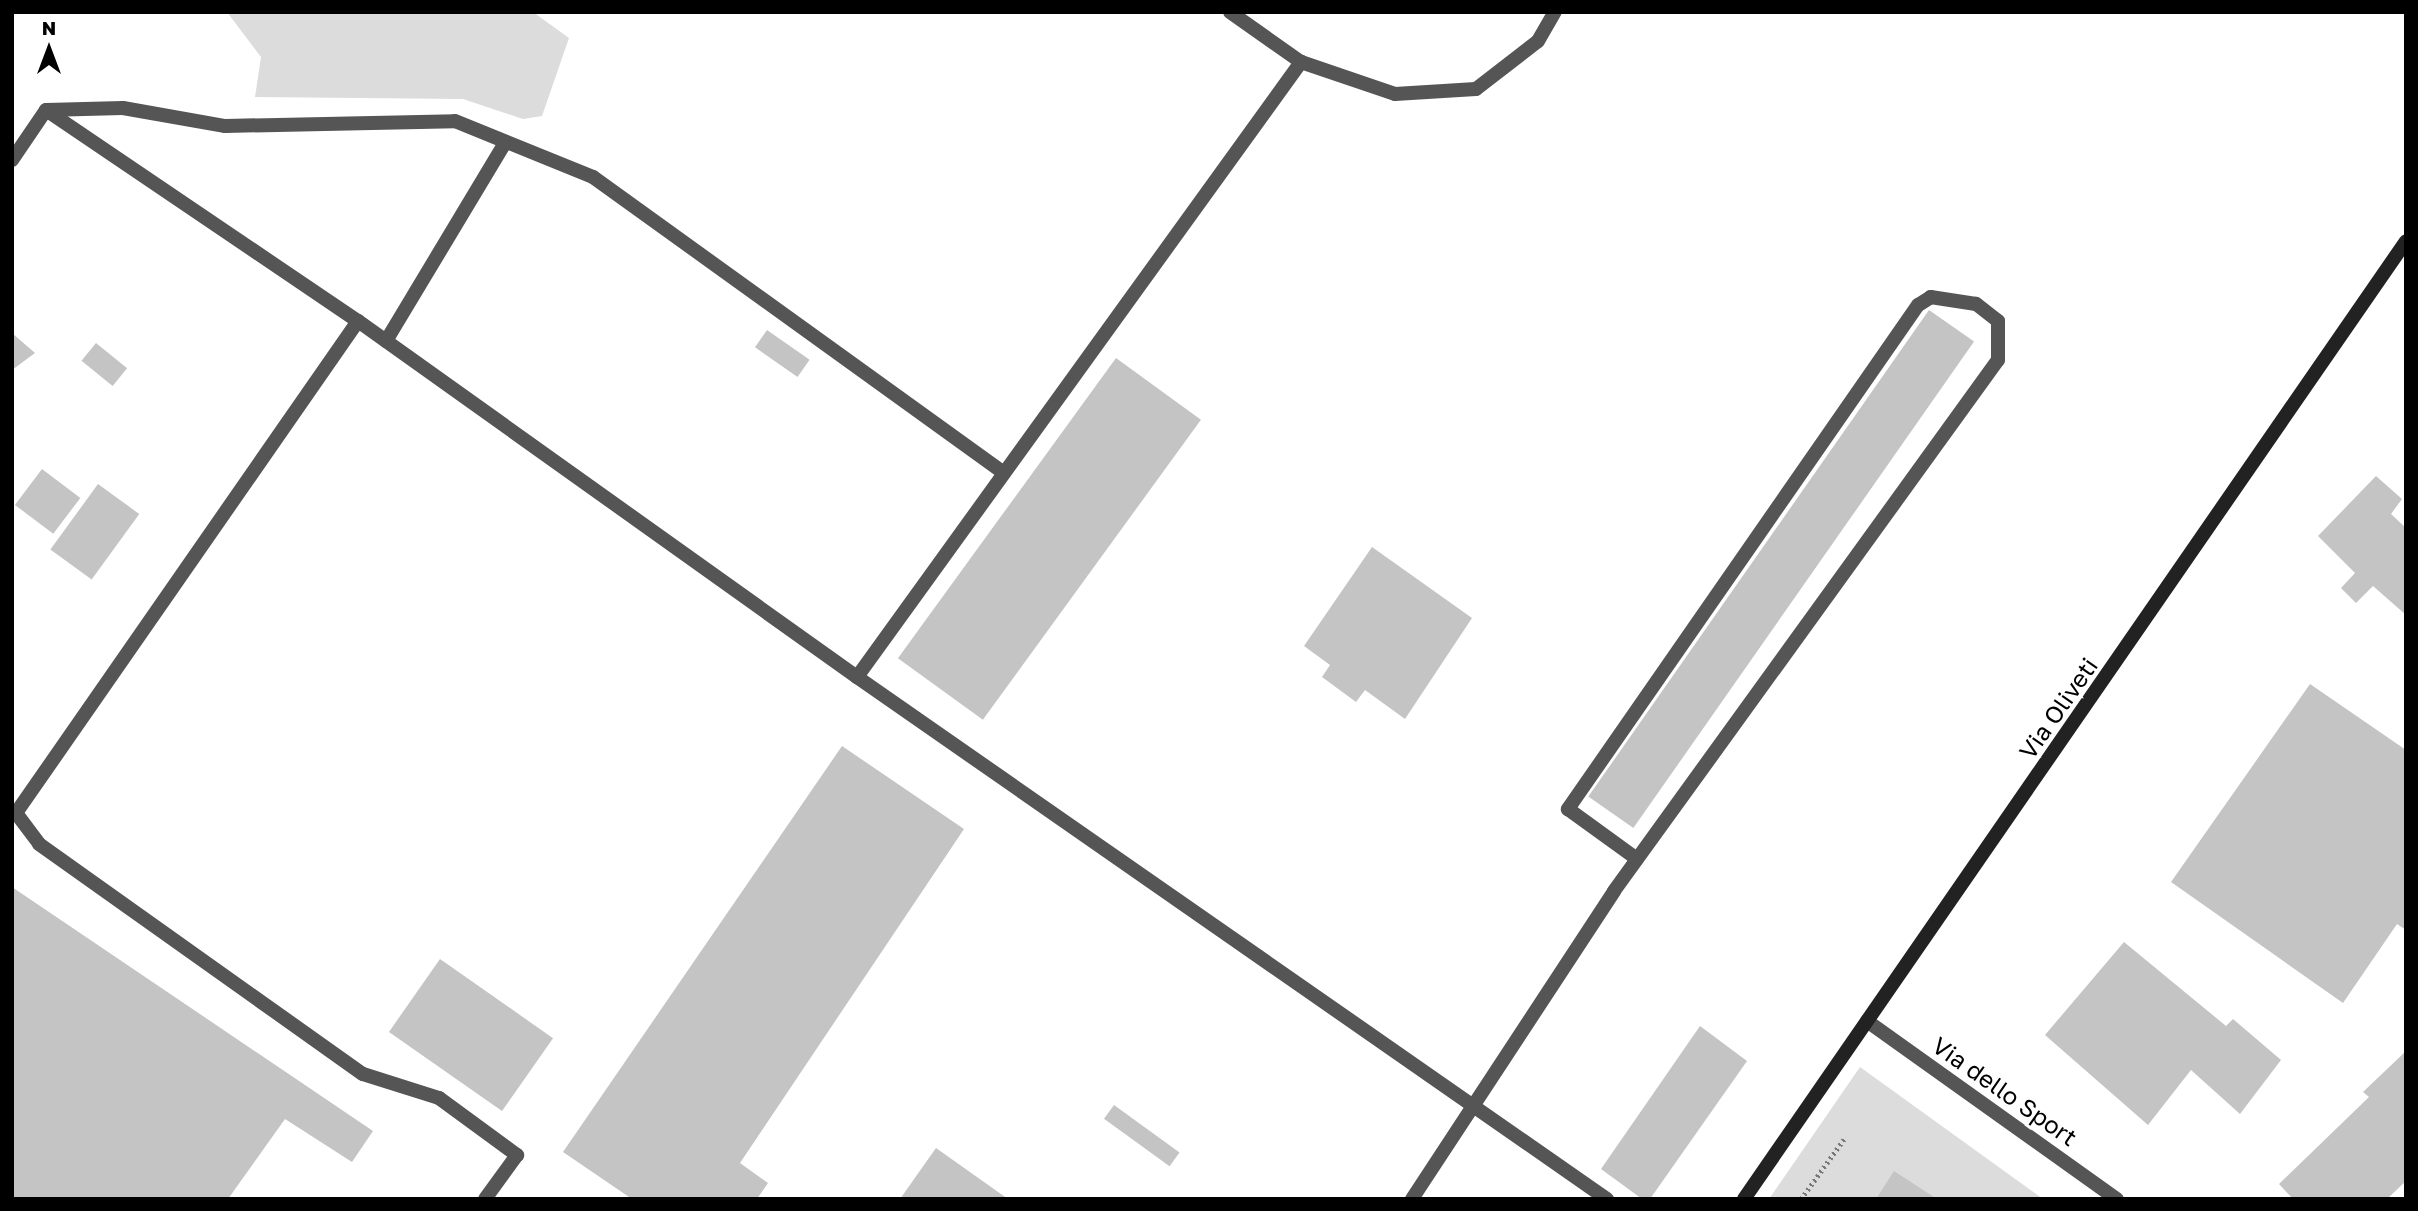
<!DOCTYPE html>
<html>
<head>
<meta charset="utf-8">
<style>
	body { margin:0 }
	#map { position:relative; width:2418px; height:1211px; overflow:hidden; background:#fff; font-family:"Golos Text",sans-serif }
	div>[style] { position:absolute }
	.green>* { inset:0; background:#dcdcdc }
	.building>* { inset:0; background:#c4c4c4; transform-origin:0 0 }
	.path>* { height:4.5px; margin-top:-2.25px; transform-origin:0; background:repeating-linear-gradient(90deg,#777 0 2px,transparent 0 5.5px) }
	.lane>* { height:14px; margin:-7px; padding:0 7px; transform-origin:7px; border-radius:7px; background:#555 }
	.street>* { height:14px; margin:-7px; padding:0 7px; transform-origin:7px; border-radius:7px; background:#555 }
	.secondary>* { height:14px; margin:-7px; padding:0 7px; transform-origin:7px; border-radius:7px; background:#222 }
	span { translate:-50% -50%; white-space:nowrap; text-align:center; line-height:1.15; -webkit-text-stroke:6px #fff; paint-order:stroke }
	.street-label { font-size:24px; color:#000 }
	.frame { position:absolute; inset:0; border:14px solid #000; pointer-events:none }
	.north { position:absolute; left:14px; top:14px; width:70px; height:70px; -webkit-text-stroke:5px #fff; paint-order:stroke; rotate:0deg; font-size:19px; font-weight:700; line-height:28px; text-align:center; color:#000 }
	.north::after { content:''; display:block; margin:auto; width:24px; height:32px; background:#000; clip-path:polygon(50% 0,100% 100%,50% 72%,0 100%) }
</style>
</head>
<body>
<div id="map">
	<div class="green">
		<i style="clip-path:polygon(227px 12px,533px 12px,569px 38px,542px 116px,523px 119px,463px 99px,255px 97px,261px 57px)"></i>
		<i style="clip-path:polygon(1860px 1067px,2043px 1199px,1769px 1199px)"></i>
	</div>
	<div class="building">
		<i style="left:1929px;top:310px;width:55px;height:594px;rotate:35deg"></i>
		<i style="left:767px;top:330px;width:52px;height:21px;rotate:35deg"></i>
		<i style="clip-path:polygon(12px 333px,35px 353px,12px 370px,13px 353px)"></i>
		<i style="left:96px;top:343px;width:40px;height:23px;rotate:39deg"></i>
		<i style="left:1116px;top:358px;width:105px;height:371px;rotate:36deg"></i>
		<i style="left:42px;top:469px;width:48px;height:45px;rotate:37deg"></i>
		<i style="clip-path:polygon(2376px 476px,2402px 499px,2391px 514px,2406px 528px,2406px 615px,2373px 586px,2356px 603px,2341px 588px,2355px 573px,2318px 536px)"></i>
		<i style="left:98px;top:484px;width:51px;height:81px;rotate:36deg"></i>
		<i style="clip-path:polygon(1372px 547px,1472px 618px,1405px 719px,1365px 690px,1356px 702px,1322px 677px,1330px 665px,1304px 646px)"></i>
		<i style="clip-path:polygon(2310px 684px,2406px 750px,2406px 930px,2397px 924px,2343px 1003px,2171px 882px)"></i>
		<i style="clip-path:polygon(842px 746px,964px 829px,740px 1163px,768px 1183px,757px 1199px,632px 1199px,563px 1152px)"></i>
		<i style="clip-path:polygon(12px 887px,373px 1131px,352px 1162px,285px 1119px,228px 1199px,12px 1199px)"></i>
		<i style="clip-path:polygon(2124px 942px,2226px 1026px,2233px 1019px,2281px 1060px,2240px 1114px,2191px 1070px,2148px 1125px,2045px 1035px)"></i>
		<i style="left:440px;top:959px;width:138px;height:89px;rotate:35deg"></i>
		<i style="clip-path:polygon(1700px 1026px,1747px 1061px,1650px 1199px,1642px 1199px,1601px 1169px)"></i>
		<i style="clip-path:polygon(2406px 1051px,2406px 1181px,2387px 1199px,2293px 1199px,2279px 1184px,2369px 1097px,2363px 1092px)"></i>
		<i style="left:1114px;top:1105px;width:81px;height:17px;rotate:36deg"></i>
		<i style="clip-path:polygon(936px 1148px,1008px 1199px,900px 1199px)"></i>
		<i style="clip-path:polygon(1894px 1171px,1937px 1199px,1876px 1199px)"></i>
	</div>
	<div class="path">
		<i style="left:1801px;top:1199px;width:74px;rotate:-54.4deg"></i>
	</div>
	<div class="lane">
		<i style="left:1230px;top:12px;width:87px;rotate:35.2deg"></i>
		<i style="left:46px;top:110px;width:77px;rotate:-1.5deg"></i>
		<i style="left:123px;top:108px;width:104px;rotate:10deg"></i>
		<i style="left:225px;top:126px;width:230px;rotate:-1.2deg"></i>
		<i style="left:455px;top:121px;width:149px;rotate:22.1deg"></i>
		<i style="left:593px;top:177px;width:506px;rotate:35.76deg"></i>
		<i style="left:12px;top:160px;width:60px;rotate:-55.8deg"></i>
		<i style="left:46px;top:110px;width:377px;rotate:34.1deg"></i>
		<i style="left:358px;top:321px;width:613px;rotate:35.51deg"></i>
		<i style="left:857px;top:677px;width:914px;rotate:34.84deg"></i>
		<i style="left:358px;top:321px;width:599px;rotate:124.8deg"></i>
		<i style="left:16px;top:813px;width:39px;rotate:53deg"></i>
		<i style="left:39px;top:844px;width:397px;rotate:35.4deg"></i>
		<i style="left:363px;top:1074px;width:80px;rotate:17.5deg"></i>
		<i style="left:439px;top:1098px;width:97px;rotate:36.2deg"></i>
		<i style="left:517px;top:1155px;width:54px;rotate:126deg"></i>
		<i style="left:386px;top:341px;width:229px;rotate:-59deg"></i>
		<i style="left:857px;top:677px;width:759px;rotate:-54.17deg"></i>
		<i style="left:1301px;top:62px;width:99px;rotate:18.8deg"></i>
		<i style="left:1395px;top:94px;width:81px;rotate:-3.5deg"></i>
		<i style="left:1476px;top:89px;width:78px;rotate:-37.7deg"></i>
		<i style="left:1538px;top:41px;width:34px;rotate:-60deg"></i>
		<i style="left:1412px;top:1199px;width:368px;rotate:-56.7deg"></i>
		<i style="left:1614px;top:891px;width:655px;rotate:-54.13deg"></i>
		<i style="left:1998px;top:360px;width:39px;rotate:-90deg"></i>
		<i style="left:1998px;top:321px;width:28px;rotate:-142deg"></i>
		<i style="left:1976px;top:304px;width:46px;rotate:-171.2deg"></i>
		<i style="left:1931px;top:297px;width:15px;rotate:148deg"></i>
		<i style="left:1918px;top:305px;width:614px;rotate:124.78deg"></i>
		<i style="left:1568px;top:809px;width:85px;rotate:35.9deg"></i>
	</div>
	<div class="street">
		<i style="left:1867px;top:1021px;width:307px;rotate:35.5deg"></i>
	</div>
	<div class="secondary">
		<i style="left:1744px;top:1199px;width:1164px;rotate:-55.35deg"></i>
	</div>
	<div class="street-label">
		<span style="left:2058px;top:708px;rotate:-55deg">Via Oliveti</span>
		<span style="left:2005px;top:1091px;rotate:35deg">Via dello Sport</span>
	</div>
	<div class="frame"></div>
	<div class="north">N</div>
</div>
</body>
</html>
